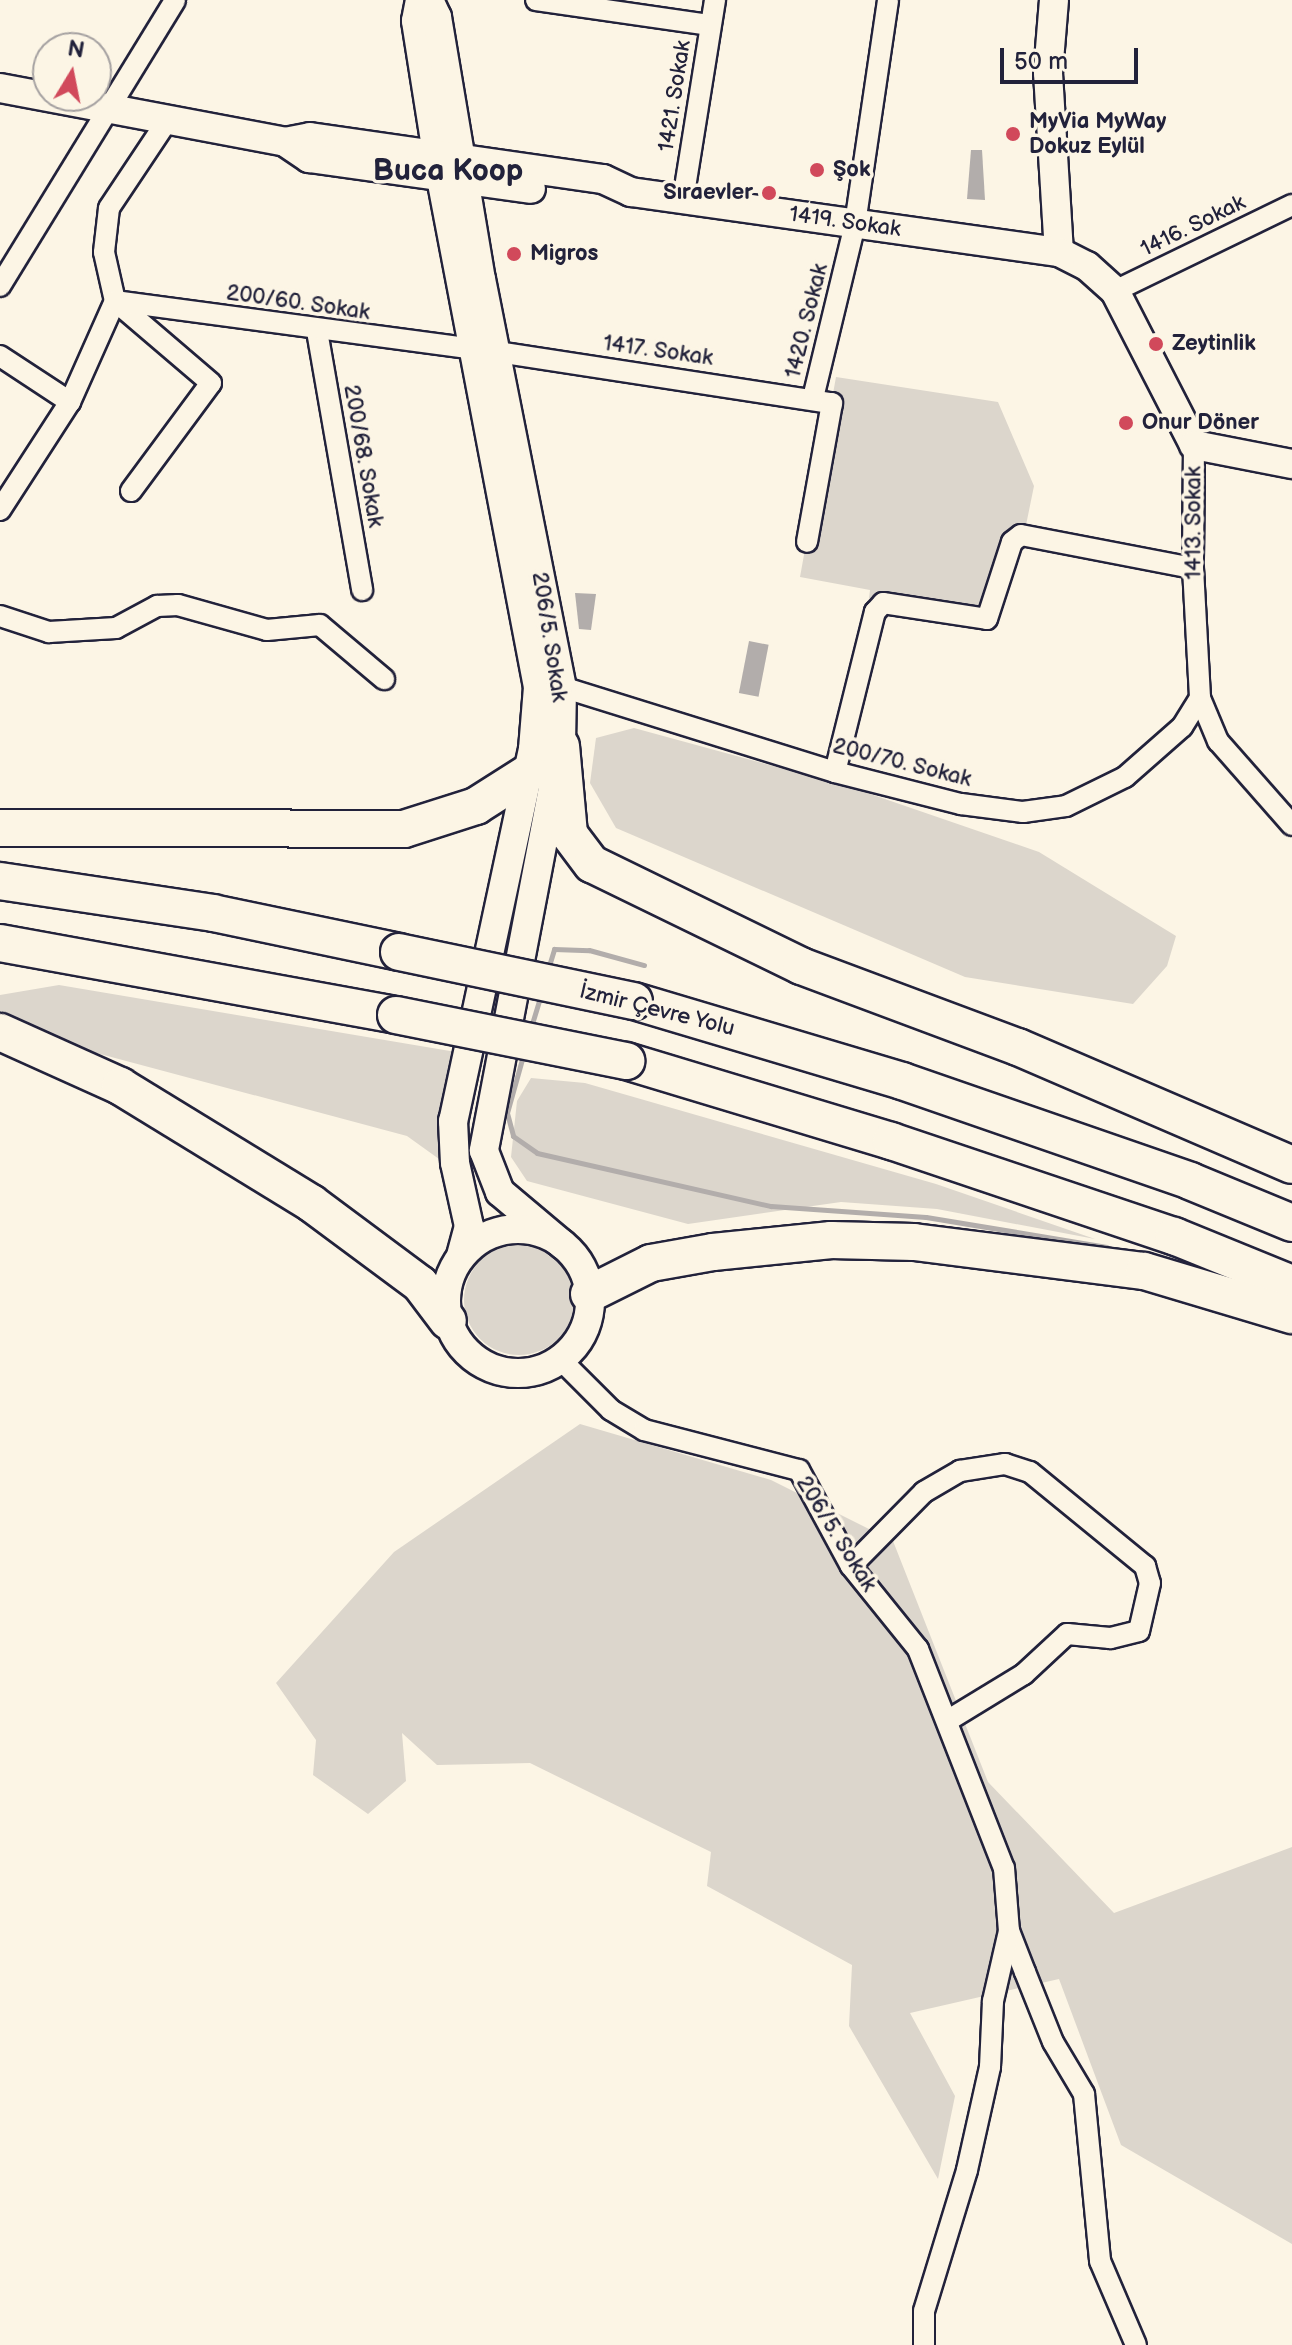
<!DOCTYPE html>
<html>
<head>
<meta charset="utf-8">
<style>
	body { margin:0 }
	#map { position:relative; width:1292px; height:2345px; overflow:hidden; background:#fcf5e5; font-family:"Balsamiq Sans",sans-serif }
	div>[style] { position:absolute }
	.green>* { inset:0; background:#dcd6cc }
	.round { border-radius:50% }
	.water>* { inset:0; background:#b2adab; transform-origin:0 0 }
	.stream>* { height:5px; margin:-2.5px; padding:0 2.5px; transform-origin:2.5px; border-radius:2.5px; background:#b2adab }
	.roads { filter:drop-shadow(2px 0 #22223b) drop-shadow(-2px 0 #22223b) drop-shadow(0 2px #22223b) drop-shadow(0 -2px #22223b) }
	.street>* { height:20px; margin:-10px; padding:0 10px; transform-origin:10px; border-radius:10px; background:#fcf5e5 }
	.secondary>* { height:28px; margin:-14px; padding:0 14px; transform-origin:14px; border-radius:14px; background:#fcf5e5 }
	.secondary>.ring { margin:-14px; padding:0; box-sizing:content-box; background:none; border:28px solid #fcf5e5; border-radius:50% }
	.highway>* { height:36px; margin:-18px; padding:0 18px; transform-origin:18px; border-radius:18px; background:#fcf5e5 }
	.bridges { filter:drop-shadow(2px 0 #22223b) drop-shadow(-2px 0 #22223b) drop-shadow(0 2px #22223b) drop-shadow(0 -2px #22223b) }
	.highway-bridge>* { height:36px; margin:-18px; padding:0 18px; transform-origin:18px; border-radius:18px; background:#fcf5e5 }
	.dots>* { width:22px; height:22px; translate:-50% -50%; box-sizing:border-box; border:4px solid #fcf5e5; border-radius:50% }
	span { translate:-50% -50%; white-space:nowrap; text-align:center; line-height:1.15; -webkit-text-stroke:7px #fcf5e5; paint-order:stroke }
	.street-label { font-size:22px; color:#22223b }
	.poi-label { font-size:22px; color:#22223b; font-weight:700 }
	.left { translate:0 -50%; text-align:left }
	.right { translate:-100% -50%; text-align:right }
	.district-label { font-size:30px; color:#22223b; font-weight:700 }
	.north { position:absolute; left:32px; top:32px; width:80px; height:80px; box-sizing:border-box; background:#fcf5e5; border:2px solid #a5a1a1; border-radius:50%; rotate:10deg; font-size:22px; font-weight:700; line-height:32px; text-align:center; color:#22223b }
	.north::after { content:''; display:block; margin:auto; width:28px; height:36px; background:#d1495b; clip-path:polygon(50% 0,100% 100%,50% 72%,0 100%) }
	.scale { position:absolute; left:1000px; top:48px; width:138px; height:36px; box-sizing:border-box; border:4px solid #22223b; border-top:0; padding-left:10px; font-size:24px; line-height:28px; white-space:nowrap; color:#22223b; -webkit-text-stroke:6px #fcf5e5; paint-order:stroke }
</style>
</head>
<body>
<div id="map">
	<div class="green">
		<i style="clip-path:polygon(836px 377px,998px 402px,1034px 486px,1024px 535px,994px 610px,892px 602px,869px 598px,870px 590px,800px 577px)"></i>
		<i style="clip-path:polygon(634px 728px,850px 787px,1039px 852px,1176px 936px,1167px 966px,1133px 1004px,965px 977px,616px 828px,590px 783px,596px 738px)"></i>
		<i style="clip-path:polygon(59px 985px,456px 1052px,439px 1159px,407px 1136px,59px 1043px,0 1019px,0 995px)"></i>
		<i style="clip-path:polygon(531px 1078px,585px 1083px,936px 1184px,1095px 1239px,937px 1209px,841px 1202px,688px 1224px,527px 1181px,511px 1157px,517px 1101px)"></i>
		<i class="round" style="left:464px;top:1245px;width:110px;height:110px"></i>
		<i style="clip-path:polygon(580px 1424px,771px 1480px,893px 1541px,988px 1782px,1114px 1913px,1292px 1847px,1292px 2244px,1121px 2145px,1059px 1979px,910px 2013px,955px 2096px,938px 2179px,849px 2026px,852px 1965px,707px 1886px,711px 1852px,530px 1763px,437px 1765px,402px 1733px,406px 1781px,368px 1814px,313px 1775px,316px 1740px,276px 1683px,394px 1552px)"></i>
	</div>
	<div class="water">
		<i style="clip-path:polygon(971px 150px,982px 150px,985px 200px,967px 199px)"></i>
		<i style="clip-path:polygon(575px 593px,596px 594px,591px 630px,579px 629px)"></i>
		<i style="left:749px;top:641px;width:20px;height:53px;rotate:11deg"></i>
	</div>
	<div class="stream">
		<i style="left:548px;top:969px;width:21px;rotate:-73deg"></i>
		<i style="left:554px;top:949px;width:35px;rotate:2deg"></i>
		<i style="left:589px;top:950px;width:57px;rotate:15.3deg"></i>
		<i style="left:531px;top:1027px;width:34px;rotate:-73deg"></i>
		<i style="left:524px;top:1052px;width:63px;rotate:105.6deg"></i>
		<i style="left:507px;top:1113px;width:24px;rotate:75deg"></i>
		<i style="left:513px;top:1136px;width:29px;rotate:35deg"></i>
		<i style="left:537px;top:1153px;width:240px;rotate:12.8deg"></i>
		<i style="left:771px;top:1206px;width:155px;rotate:4.1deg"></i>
		<i style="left:926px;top:1217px;width:183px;rotate:9.4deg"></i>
	</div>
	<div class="roads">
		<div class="street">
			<i style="left:536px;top:0;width:176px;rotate:8.2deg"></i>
			<i style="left:683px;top:200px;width:203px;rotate:-80.9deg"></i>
			<i style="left:0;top:286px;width:335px;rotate:-58.5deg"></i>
			<i style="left:1115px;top:291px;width:197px;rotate:-25.9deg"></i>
			<i style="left:317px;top:331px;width:263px;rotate:80.1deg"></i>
			<i style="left:497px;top:352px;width:339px;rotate:8.7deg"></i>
			<i style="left:832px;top:403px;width:141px;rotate:100.2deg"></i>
			<i style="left:0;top:356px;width:84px;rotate:33.3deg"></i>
			<i style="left:813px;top:398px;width:179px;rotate:-76.4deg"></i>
			<i style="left:855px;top:224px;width:226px;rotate:-81.6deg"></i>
			<i style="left:1194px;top:445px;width:123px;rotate:90.5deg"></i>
			<i style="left:1193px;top:568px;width:130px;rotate:86.9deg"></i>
			<i style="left:1200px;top:698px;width:47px;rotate:67.3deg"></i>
			<i style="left:1218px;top:741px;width:112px;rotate:48.6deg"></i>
			<i style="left:131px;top:491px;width:134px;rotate:-53.5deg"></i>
			<i style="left:211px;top:383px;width:126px;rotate:-139.5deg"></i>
			<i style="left:115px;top:301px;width:50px;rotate:-102.7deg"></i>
			<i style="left:104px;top:252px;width:44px;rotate:-83.5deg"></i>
			<i style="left:109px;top:208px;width:105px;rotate:-56.3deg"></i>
			<i style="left:0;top:510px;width:129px;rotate:-57.1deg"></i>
			<i style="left:70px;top:402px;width:111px;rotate:-66deg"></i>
			<i style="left:115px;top:301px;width:363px;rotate:7.6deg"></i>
			<i style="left:0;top:616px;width:52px;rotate:18.1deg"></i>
			<i style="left:49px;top:632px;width:67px;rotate:-3.4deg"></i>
			<i style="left:116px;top:628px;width:47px;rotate:-28.2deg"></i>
			<i style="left:157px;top:606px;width:21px;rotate:-3deg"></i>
			<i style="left:178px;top:605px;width:92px;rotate:15.7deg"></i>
			<i style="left:267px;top:630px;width:53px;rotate:-5.4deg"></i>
			<i style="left:320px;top:625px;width:84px;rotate:40.2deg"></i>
			<i style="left:562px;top:687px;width:286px;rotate:17.3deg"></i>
			<i style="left:835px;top:772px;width:130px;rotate:14.3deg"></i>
			<i style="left:961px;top:804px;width:63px;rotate:7.4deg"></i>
			<i style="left:1023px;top:812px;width:43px;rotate:-7.9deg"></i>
			<i style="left:1066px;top:806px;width:66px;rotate:-26.2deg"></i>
			<i style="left:1125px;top:777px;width:76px;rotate:-41.3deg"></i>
			<i style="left:1182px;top:727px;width:34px;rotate:-58deg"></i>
			<i style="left:835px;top:772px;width:165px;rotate:-76deg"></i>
			<i style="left:875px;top:612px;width:12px;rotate:-48deg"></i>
			<i style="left:883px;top:603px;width:105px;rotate:8.7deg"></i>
			<i style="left:987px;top:619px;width:81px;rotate:-72deg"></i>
			<i style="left:1012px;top:542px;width:11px;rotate:-38deg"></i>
			<i style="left:1021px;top:535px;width:175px;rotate:10.9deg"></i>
			<i style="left:560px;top:1359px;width:72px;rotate:45deg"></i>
			<i style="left:611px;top:1410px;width:39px;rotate:31deg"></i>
			<i style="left:644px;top:1430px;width:160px;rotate:14.5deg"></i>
			<i style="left:799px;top:1470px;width:109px;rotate:61.6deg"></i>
			<i style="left:851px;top:1566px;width:107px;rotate:51.1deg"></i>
			<i style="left:918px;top:1649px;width:235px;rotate:68.6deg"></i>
			<i style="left:1004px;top:1868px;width:63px;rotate:85.5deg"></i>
			<i style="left:1009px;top:1931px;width:44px;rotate:68.7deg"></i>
			<i style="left:1025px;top:1972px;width:75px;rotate:68.2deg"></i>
			<i style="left:1053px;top:2042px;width:61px;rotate:59.2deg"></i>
			<i style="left:1084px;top:2094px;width:168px;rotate:84.5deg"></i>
			<i style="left:1100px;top:2261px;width:91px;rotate:66.8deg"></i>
			<i style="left:851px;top:1566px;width:104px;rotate:-45.4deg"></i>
			<i style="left:924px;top:1492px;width:42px;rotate:-30.3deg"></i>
			<i style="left:960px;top:1471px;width:46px;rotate:-8.8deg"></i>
			<i style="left:1005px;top:1464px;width:26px;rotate:18deg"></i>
			<i style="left:1030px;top:1472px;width:149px;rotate:39.3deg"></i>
			<i style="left:1145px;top:1566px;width:18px;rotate:74deg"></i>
			<i style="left:1150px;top:1583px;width:49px;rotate:102.9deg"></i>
			<i style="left:1139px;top:1631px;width:30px;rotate:166deg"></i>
			<i style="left:1110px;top:1638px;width:43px;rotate:-174.7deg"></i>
			<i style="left:1067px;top:1634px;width:59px;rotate:137.1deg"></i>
			<i style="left:1024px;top:1674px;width:90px;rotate:148.6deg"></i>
			<i style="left:924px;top:2345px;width:34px;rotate:-90deg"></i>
			<i style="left:924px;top:2311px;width:147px;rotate:-73deg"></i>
			<i style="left:967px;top:2170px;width:106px;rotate:-77.4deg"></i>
			<i style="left:990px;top:2067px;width:66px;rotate:-87.4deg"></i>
			<i style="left:993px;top:2001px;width:72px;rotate:-77.1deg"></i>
		</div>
		<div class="secondary">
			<i style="left:420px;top:0;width:21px;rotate:101deg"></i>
			<i style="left:416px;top:21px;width:159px;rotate:81deg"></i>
			<i style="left:441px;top:178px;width:518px;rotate:79.21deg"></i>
			<i style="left:538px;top:687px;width:62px;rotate:94.6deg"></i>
			<i style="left:533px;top:749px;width:381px;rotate:102.1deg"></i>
			<i style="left:453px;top:1121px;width:42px;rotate:87.3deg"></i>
			<i style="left:455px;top:1163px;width:65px;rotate:77.5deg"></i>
			<i style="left:469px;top:1226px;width:31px;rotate:105deg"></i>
			<i style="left:429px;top:0;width:19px;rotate:65deg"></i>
			<i style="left:437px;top:17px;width:266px;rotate:80.5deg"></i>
			<i style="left:481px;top:279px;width:416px;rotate:78.8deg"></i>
			<i style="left:562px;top:687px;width:59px;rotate:91deg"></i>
			<i style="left:561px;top:746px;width:412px;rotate:100.8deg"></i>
			<i style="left:484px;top:1151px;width:44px;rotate:68.7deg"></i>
			<i style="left:500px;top:1192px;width:82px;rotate:40.1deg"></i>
			<i style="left:1054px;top:0;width:73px;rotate:94.7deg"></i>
			<i style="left:1048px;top:73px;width:179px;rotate:86.5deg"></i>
			<i style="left:0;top:88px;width:290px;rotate:10.7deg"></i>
			<i style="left:285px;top:142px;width:25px;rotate:-11deg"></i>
			<i style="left:310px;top:137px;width:296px;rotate:8.2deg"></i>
			<i style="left:603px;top:179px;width:31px;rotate:25deg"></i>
			<i style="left:631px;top:192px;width:432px;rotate:8deg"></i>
			<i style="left:1059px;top:252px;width:31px;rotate:27deg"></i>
			<i style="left:1087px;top:266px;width:38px;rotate:42deg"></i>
			<i style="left:1115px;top:291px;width:173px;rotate:62.8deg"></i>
			<i style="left:1194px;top:445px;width:100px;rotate:11deg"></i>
			<i style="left:285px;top:142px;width:29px;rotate:34deg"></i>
			<i style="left:309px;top:158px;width:224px;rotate:7.9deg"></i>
			<i class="ring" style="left:446px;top:1229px;width:116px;height:116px"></i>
		</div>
		<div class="highway">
			<i style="left:561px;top:746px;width:88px;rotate:84.8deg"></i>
			<i style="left:569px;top:834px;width:38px;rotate:53deg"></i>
			<i style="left:592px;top:864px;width:233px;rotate:26deg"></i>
			<i style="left:801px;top:966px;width:232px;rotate:20.5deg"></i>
			<i style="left:1018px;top:1047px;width:298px;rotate:23.3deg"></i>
			<i style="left:0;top:828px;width:404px;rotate:0.1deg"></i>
			<i style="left:404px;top:829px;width:76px;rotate:-17.7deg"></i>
			<i style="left:476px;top:806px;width:62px;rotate:-32.4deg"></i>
			<i style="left:0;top:881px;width:215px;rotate:8.5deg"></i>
			<i style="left:213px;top:913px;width:190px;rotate:11.8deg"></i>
			<i style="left:0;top:943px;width:402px;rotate:10.3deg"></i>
			<i style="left:634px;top:1001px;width:280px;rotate:16.6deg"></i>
			<i style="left:902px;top:1081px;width:305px;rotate:19.1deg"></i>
			<i style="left:1190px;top:1181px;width:110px;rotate:22.4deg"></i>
			<i style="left:0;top:1032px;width:132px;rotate:24.2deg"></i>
			<i style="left:120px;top:1086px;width:224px;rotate:31.5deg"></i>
			<i style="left:311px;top:1203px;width:136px;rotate:36.6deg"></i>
			<i style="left:420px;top:1284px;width:46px;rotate:52.9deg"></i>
			<i style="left:626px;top:1061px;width:277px;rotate:16.8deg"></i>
			<i style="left:891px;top:1141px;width:299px;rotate:18.6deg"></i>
			<i style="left:1174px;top:1236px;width:127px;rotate:22.1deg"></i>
			<i style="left:589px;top:1294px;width:69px;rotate:-26.6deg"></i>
			<i style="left:651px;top:1263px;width:63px;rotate:-10.1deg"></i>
			<i style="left:713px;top:1252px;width:119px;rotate:-5.8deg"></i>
			<i style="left:831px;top:1240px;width:83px;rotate:1.4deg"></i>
			<i style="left:914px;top:1242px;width:232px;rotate:7.2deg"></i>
			<i style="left:1144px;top:1271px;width:154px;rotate:16.6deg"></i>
		</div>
	</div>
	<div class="bridges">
		<div class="highway-bridge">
			<i style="left:399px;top:952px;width:240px;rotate:11.8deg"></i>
			<i style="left:396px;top:1015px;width:235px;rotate:11.3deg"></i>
		</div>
	</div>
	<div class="dots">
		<i style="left:1013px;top:134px;background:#d1495b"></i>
		<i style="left:817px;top:170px;background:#d1495b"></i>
		<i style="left:769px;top:193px;background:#d1495b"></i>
		<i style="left:514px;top:254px;background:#d1495b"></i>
		<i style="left:1156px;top:344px;background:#d1495b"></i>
		<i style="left:1126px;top:423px;background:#d1495b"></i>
	</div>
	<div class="street-label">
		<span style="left:675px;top:96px;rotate:-81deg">1421. Sokak</span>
		<span style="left:845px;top:222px;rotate:8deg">1419. Sokak</span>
		<span style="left:1193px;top:226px;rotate:-26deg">1416. Sokak</span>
		<span style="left:298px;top:303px;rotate:8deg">200/60. Sokak</span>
		<span style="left:807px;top:321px;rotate:-76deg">1420. Sokak</span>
		<span style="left:658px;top:351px;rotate:8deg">1417. Sokak</span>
		<span style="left:363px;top:456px;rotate:80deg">200/68. Sokak</span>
		<span style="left:1194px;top:523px;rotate:-90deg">1413. Sokak</span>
		<span style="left:549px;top:637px;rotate:81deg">206/5. Sokak</span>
		<span style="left:902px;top:763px;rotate:14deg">200/70. Sokak</span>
		<span style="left:657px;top:1010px;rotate:14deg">İzmir Çevre Yolu</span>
		<span style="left:836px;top:1534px;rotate:58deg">206/5. Sokak</span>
	</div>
	<div class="poi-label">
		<span class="left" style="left:1029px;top:134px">MyVia MyWay<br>Dokuz Eylül</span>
		<span class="left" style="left:833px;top:170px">Şok</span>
		<span class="right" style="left:753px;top:193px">Sıraevler</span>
		<span class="left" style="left:530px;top:254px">Migros</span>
		<span class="left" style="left:1172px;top:344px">Zeytinlik</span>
		<span class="left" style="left:1142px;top:423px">Onur Döner</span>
	</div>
	<div class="district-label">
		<span style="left:448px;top:171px">Buca Koop</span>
	</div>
	<div class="north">N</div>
	<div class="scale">50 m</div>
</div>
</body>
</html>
